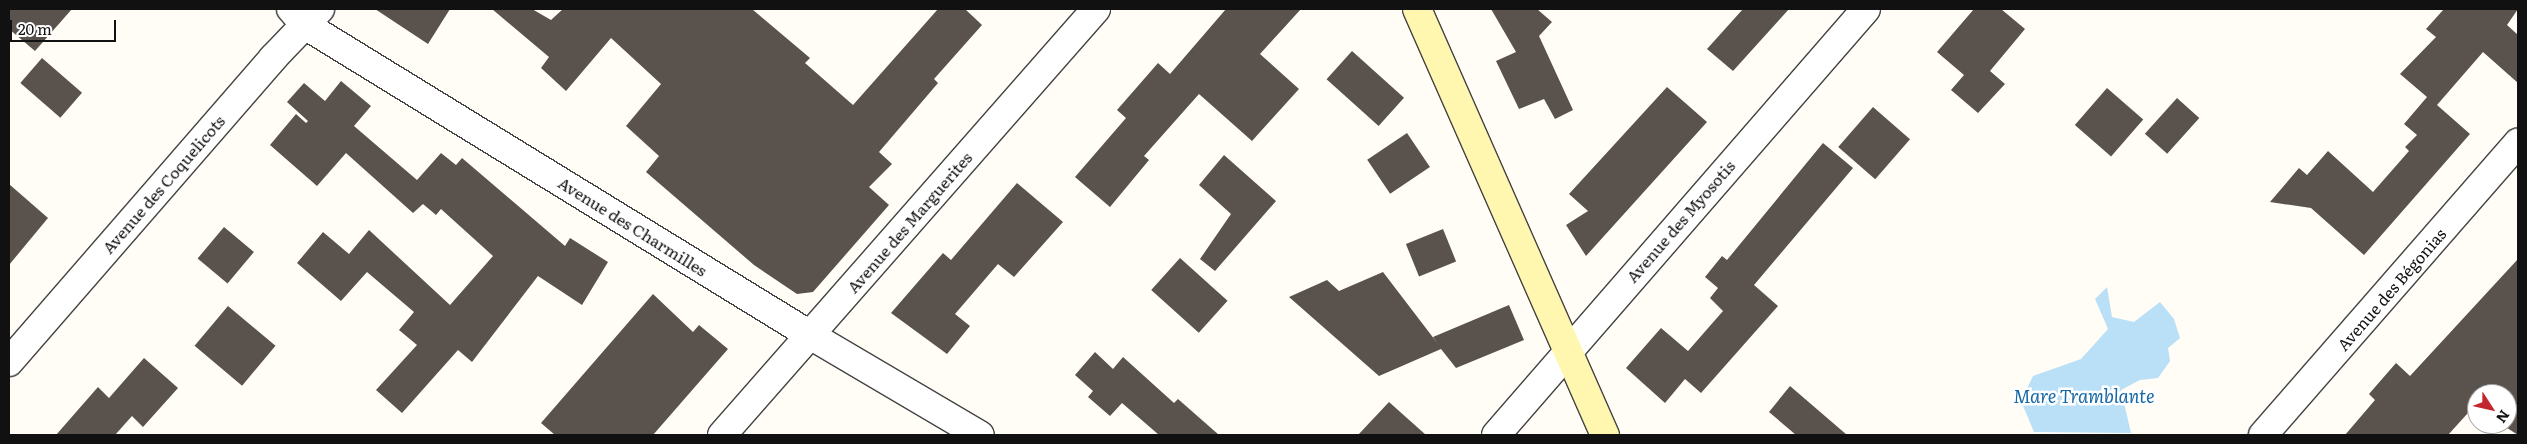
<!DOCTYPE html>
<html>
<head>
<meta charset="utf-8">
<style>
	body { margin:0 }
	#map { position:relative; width:2527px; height:444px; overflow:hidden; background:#fffdf5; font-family:Literata,serif }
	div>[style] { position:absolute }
	.water>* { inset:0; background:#b9e0f7 }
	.building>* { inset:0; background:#5a524d; transform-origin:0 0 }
	.roads { filter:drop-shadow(1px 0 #444) drop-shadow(-1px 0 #444) drop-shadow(0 1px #444) drop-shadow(0 -1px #444) }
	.street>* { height:28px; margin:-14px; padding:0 14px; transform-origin:14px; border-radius:14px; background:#fff }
	.secondary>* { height:28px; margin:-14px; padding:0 14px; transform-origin:14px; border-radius:14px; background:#fff6b0 }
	span { translate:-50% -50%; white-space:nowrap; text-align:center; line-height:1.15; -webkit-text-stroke:5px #fff; paint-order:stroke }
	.street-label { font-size:16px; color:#111 }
	.water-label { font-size:18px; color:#1768a6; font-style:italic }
	.frame { position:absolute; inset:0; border:10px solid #111; pointer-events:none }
	.north { position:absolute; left:2467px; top:384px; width:50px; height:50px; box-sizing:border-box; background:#fff; border:1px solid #a0a0a0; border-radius:50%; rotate:125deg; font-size:14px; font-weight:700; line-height:20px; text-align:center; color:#111 }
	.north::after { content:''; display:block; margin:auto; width:18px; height:22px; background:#c4262e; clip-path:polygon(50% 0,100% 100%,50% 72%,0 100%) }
	.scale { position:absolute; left:10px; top:20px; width:106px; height:22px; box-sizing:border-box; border:2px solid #111; border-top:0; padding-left:6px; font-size:15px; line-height:18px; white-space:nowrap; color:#111; -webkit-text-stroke:4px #fff; paint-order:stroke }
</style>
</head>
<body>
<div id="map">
	<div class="water">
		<i style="clip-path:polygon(2107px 287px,2112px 317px,2134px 322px,2160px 302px,2174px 319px,2180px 338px,2168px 348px,2170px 361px,2158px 378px,2140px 380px,2121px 390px,2131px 433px,2034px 432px,2021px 401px,2033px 376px,2081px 359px,2108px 329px,2095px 299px)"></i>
	</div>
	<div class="building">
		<i style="clip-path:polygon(9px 9px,72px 9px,35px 51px,9px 29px)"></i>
		<i style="clip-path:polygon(375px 9px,450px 9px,428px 44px)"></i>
		<i style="clip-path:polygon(492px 9px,532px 9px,551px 20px,563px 9px,752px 9px,810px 58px,805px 63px,853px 105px,938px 9px,965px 9px,982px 25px,934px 79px,938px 83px,879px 152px,892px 164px,869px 187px,889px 205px,813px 292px,797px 294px,754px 265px,646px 172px,659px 156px,626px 126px,661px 84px,611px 38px,566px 91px,541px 68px,549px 57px)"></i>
		<i style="clip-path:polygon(1226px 9px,1301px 9px,1260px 54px,1299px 89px,1252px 141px,1199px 94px,1144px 156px,1149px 160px,1110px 207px,1075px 177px,1126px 118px,1117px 110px,1158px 63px,1170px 74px)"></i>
		<i style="clip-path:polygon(1491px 9px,1537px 9px,1552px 22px,1539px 36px,1573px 110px,1555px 119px,1544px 99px,1519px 109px,1496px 61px,1516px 52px)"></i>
		<i style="clip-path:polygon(1743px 9px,1789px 9px,1733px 71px,1707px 49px)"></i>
		<i style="clip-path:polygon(1974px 9px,2001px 9px,2025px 29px,1990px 71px,2005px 84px,1978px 113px,1951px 90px,1964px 75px,1937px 52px)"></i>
		<i style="clip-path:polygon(2444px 9px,2518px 9px,2507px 25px,2518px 35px,2518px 83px,2483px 52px,2437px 105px,2470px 134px,2364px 255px,2311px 208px,2270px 202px,2299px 168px,2307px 175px,2328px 151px,2373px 192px,2409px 151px,2405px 147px,2417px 135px,2404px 124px,2427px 97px,2400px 74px,2436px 37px,2426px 29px)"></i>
		<i style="left:1352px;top:51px;width:70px;height:38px;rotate:42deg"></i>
		<i style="left:42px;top:58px;width:53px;height:33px;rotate:41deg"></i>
		<i style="clip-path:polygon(341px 81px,371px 106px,354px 126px,417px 180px,441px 153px,456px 165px,462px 158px,565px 246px,570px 238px,608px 262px,582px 305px,538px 276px,472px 362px,458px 350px,402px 413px,376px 390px,417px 345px,399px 330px,414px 312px,367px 272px,341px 301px,297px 263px,323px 232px,349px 254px,369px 230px,450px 305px,493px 256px,441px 209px,436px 215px,423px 204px,413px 213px,346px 153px,317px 186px,270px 145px,296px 114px,306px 123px,308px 121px,287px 102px,304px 83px,325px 101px)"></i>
		<i style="clip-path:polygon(1667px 87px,1707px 122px,1586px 256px,1566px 225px,1588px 211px,1569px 194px)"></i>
		<i style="left:2107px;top:88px;width:48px;height:49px;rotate:41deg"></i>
		<i style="left:2177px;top:98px;width:30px;height:48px;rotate:42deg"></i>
		<i style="left:1873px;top:107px;width:49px;height:53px;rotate:41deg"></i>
		<i style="left:1407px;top:133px;width:41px;height:48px;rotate:56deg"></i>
		<i style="clip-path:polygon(1823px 143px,1853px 168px,1754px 285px,1778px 306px,1701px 393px,1685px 379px,1665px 403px,1626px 368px,1661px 328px,1688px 351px,1723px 311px,1710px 298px,1718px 288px,1705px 277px,1722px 256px,1727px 260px)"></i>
		<i style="clip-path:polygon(1224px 155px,1276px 201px,1215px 271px,1200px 259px,1231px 214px,1199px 185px)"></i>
		<i style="clip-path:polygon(1017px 183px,1063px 222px,1014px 277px,998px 264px,955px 314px,970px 326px,947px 354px,891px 313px,943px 253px,951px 260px)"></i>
		<i style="clip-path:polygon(9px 184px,48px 218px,9px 265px)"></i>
		<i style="left:224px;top:227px;width:39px;height:41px;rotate:40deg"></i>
		<i style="left:1443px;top:229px;width:35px;height:40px;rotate:68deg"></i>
		<i style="left:1180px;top:258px;width:64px;height:43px;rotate:42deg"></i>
		<i style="clip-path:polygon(2518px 259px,2518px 435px,2501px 424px,2507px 424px,2507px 394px,2477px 394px,2477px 403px,2448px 435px,2345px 435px,2375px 400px,2369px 394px,2396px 363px,2410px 376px)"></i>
		<i style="clip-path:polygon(1383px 272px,1438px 344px,1433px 337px,1509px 305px,1524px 340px,1456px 368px,1441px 349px,1379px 376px,1289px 297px,1327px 280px,1339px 291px)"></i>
		<i style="clip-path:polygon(653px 294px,693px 332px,699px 325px,728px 349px,653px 435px,555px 435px,541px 423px)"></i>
		<i style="left:228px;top:306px;width:62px;height:52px;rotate:40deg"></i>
		<i style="clip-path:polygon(1095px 352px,1113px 369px,1123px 357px,1174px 403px,1178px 399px,1219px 435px,1159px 435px,1122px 403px,1110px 416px,1088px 397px,1093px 391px,1075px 375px)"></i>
		<i style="clip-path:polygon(144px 358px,178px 388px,143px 427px,132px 416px,115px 435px,56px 435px,98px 387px,109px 398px)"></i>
		<i style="clip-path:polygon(1790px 386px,1847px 435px,1796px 435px,1769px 412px)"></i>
		<i style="clip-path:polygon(1389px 402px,1426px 435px,1358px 435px)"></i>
	</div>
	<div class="roads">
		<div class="street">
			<i style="left:291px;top:9px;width:21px;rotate:49deg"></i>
			<i style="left:305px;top:25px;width:593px;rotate:31.54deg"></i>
			<i style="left:810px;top:335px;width:197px;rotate:30.5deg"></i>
			<i style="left:9px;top:362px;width:403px;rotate:-49deg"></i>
			<i style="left:273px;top:58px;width:68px;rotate:-46.2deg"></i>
			<i style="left:722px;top:435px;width:567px;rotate:-48.72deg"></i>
			<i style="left:1496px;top:435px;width:564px;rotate:-49.02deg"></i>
			<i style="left:2263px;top:435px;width:388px;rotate:-48.9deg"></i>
		</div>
		<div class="secondary">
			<i style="left:1417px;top:9px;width:466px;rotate:66.2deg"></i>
		</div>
	</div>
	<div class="street-label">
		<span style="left:163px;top:184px;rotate:-49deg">Avenue des Coquelicots</span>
		<span style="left:1680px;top:221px;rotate:-49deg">Avenue des Myosotis</span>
		<span style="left:909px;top:222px;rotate:-49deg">Avenue des Marguerites</span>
		<span style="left:633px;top:226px;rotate:32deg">Avenue des Charmilles</span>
		<span style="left:2391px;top:289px;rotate:-49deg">Avenue des Bégonias</span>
	</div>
	<div class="water-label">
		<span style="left:2084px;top:396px">Mare Tramblante</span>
	</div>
	<div class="frame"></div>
	<div class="north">N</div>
	<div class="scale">20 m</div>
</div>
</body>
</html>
